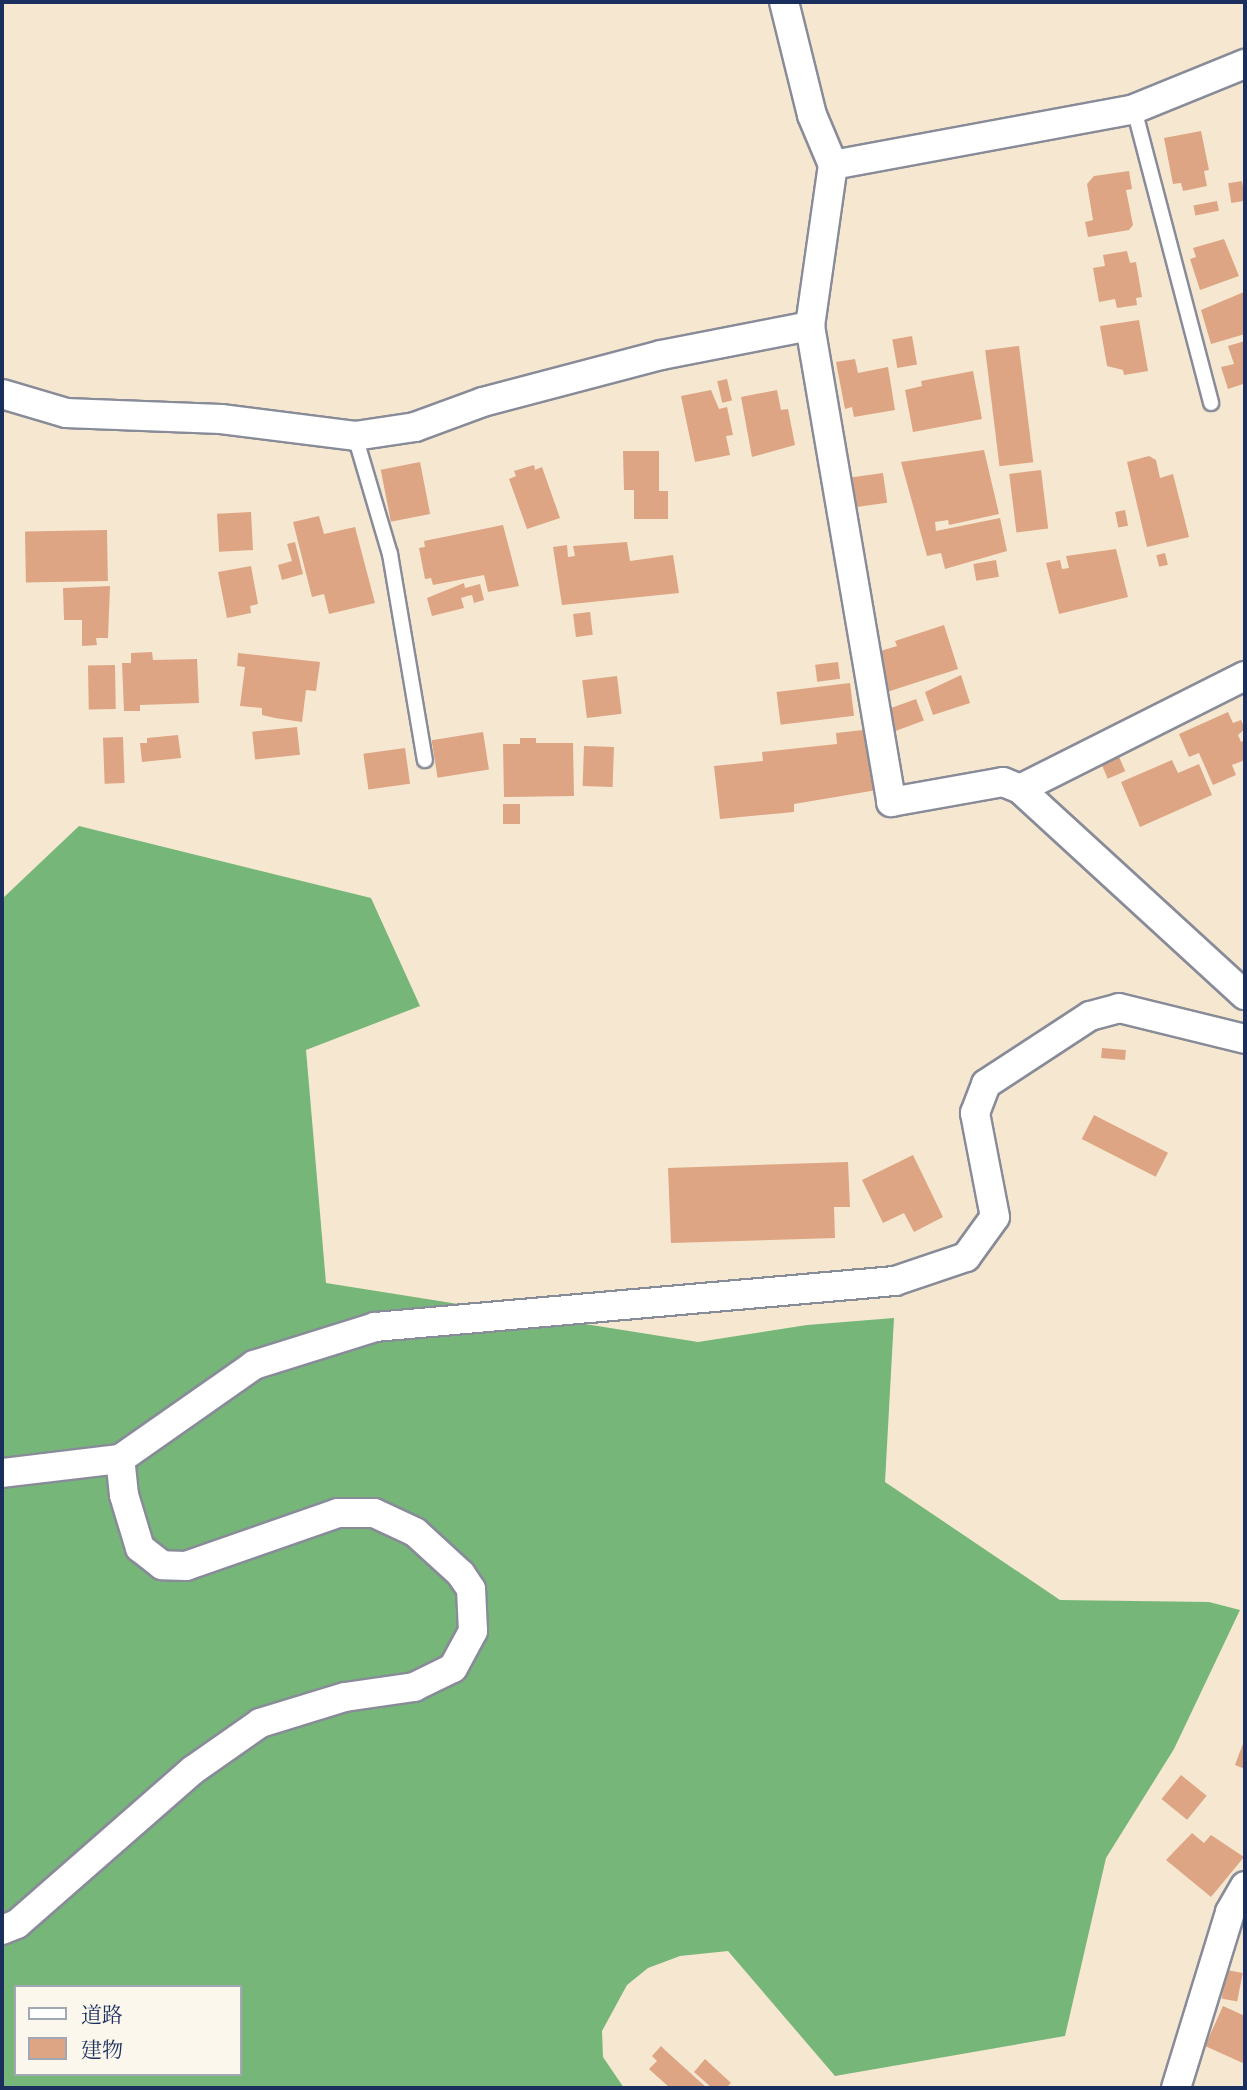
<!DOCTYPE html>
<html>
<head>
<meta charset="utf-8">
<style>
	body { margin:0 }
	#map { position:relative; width:1247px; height:2090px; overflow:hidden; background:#f6e7d1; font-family:"IM FELL DW Pica","Noto Serif JP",serif }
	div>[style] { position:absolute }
	.forest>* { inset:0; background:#76b678 }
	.building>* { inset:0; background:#dda584; transform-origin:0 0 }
	.roads { filter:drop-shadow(2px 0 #888b98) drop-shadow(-2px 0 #888b98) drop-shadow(0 2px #888b98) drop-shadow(0 -2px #888b98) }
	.service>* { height:14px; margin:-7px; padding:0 7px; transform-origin:7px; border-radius:7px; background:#fff }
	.minor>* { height:28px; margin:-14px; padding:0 14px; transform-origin:14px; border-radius:14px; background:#fff }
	span { translate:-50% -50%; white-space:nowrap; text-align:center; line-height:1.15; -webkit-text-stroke:5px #fbf7ec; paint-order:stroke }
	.frame { position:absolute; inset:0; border:4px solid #1b2f5e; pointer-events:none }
	.legend { position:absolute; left:14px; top:1985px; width:228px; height:91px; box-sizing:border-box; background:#fbf7ec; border:2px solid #a1a7b3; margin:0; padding:9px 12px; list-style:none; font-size:21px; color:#1b2f5e }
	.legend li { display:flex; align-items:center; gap:14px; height:35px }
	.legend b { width:35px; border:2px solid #a1a7b3 }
</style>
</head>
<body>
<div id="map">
	<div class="forest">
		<i style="clip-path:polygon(evenodd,79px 826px,371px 898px,420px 1006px,306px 1050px,326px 1283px,698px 1342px,807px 1325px,894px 1318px,885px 1482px,1060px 1600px,1209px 1602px,1240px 1610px,1174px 1749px,1106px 1858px,1065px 2036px,835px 2076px,728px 1951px,680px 1956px,648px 1968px,627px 1985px,602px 2031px,603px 2057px,624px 2088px,2px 2088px,2px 899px,79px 826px,16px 1987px,240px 1987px,240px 2074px,16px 2074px,16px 1987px)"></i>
	</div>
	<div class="building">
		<i style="clip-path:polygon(1201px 131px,1209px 170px,1204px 171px,1207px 186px,1183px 191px,1181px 183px,1173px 184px,1164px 138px)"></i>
		<i style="clip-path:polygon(1129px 171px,1132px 189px,1126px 190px,1133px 225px,1129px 230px,1088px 237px,1085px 222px,1093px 220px,1087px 184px,1094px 176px)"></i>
		<i style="left:1242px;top:181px;width:20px;height:14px;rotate:81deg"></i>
		<i style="left:1217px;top:201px;width:10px;height:24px;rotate:79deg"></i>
		<i style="clip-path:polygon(1224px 239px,1239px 276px,1200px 290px,1190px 259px,1196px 257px,1193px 248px)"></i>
		<i style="clip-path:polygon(1127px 251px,1130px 263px,1136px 262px,1142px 297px,1136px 298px,1137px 305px,1117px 308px,1115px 299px,1099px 302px,1093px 268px,1105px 266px,1103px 255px)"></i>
		<i style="clip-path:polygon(1244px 292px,1245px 334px,1211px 344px,1201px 310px)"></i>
		<i style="clip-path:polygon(1139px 320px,1148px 371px,1124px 375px,1123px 370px,1107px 366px,1100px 326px)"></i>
		<i style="left:912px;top:336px;width:29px;height:20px;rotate:80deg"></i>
		<i style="clip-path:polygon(1245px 341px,1245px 391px,1243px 384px,1228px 389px,1221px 367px,1234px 364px,1228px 346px)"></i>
		<i style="left:1019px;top:346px;width:117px;height:34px;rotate:83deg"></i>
		<i style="clip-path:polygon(855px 359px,858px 373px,888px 367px,895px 410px,854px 417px,852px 407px,845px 409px,836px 362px)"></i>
		<i style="clip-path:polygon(973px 371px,982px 419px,913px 432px,905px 390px,922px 386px,921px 381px)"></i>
		<i style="left:727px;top:379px;width:22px;height:10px;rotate:77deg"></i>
		<i style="clip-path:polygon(711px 390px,719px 409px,727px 407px,733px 435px,726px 436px,730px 455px,695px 462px,681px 396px)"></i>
		<i style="clip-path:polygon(777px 390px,781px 410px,788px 409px,795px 445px,752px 457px,741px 397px)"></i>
		<i style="clip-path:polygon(984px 450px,999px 514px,949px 525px,948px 520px,935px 522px,936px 531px,1000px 518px,1007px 551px,945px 569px,941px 553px,927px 556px,901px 462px)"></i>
		<i style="clip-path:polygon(623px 451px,659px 451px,659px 491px,668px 491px,668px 519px,634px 519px,634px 490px,624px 490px)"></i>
		<i style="clip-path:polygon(1149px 456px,1156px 460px,1160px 478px,1173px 474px,1189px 537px,1147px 547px,1127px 462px)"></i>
		<i style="left:420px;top:462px;width:53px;height:40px;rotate:79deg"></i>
		<i style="clip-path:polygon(534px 465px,535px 470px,542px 467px,560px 518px,527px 529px,509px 479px,516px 476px,514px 471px)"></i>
		<i style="left:1041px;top:470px;width:59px;height:32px;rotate:83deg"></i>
		<i style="left:883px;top:473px;width:30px;height:31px;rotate:82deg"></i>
		<i style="left:1125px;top:510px;width:16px;height:10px;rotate:79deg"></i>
		<i style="left:251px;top:512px;width:38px;height:34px;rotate:87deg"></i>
		<i style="clip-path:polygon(319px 516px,324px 534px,355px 527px,375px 603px,329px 614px,324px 594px,312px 597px,293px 522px)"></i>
		<i style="clip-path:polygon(503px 525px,519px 586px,488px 592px,484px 575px,433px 585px,431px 578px,425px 579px,419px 548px,425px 547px,424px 541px)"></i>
		<i style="left:107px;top:530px;width:51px;height:82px;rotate:89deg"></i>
		<i style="clip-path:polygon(295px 542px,303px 574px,282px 580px,278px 565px,292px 561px,287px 544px)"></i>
		<i style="clip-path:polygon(627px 542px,630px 561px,673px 555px,679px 593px,562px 605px,553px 547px,567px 545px,568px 557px,575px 556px,573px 546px)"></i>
		<i style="clip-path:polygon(1116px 549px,1128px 597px,1059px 614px,1046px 563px,1060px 560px,1062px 569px,1069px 568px,1066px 556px)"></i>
		<i style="left:1165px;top:553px;width:12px;height:9px;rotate:76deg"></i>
		<i style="left:996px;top:560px;width:17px;height:23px;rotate:80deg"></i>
		<i style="clip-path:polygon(251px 566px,258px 604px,250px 606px,251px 613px,227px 618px,218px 572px)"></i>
		<i style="clip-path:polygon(464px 583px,465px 588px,480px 584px,484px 600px,474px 603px,472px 595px,467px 596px,461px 598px,464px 608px,432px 616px,427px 598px)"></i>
		<i style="clip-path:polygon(110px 586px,108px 638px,96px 638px,97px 645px,82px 646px,82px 620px,64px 620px,63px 588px)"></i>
		<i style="left:590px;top:612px;width:23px;height:17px;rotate:83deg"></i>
		<i style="clip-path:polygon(944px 625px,958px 669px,887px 692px,874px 653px,897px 646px,895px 641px)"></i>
		<i style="clip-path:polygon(152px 652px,153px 660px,197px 659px,199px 703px,140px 705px,140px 711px,124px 711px,122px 663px,131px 663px,131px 653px)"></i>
		<i style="clip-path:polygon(238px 653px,320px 662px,316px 691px,306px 690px,302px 722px,275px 718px,262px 715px,262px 708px,240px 706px,245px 667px,237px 666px)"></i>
		<i style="left:838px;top:662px;width:17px;height:23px;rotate:83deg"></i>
		<i style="left:115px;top:665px;width:44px;height:27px;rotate:89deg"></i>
		<i style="clip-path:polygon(961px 675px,970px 703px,933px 715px,925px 692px)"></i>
		<i style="left:617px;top:676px;width:38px;height:35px;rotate:83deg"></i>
		<i style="left:850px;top:683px;width:33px;height:74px;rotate:83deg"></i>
		<i style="left:916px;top:699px;width:23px;height:33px;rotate:70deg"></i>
		<i style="clip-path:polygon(1228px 712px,1233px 723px,1241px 720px,1245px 729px,1238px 735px,1241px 742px,1245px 740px,1245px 760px,1232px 765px,1236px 775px,1213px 785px,1199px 753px,1189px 757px,1179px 734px)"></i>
		<i style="left:297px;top:727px;width:28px;height:45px;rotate:84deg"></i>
		<i style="clip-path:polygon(863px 730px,877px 790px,794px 804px,794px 812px,720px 819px,714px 766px,763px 761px,762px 752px,837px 744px,836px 733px)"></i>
		<i style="left:483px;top:732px;width:38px;height:52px;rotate:81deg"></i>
		<i style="clip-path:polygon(178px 735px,181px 758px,142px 762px,140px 743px,147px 743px,147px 738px)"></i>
		<i style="left:123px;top:737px;width:46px;height:20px;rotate:88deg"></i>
		<i style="clip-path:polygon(520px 738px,536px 738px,536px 743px,573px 743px,574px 796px,504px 797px,503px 744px,520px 744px)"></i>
		<i style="left:584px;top:746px;width:30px;height:40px;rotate:2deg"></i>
		<i style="left:405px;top:748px;width:36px;height:42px;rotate:82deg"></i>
		<i style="left:1117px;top:752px;width:21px;height:19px;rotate:67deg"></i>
		<i style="clip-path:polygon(1172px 760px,1178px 773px,1199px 764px,1212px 795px,1140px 827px,1121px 782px)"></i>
		<i style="left:503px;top:804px;width:17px;height:20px"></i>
		<i style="left:1102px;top:1048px;width:24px;height:10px;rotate:5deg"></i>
		<i style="left:1094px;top:1115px;width:83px;height:27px;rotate:27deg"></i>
		<i style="clip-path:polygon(913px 1155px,943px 1217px,914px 1232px,904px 1213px,883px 1223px,862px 1180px)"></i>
		<i style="clip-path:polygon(848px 1162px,850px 1207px,834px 1207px,835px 1238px,671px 1243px,668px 1168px)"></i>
		<i style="clip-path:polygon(1245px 1738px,1245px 1769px,1235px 1765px)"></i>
		<i style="left:1181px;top:1775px;width:33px;height:31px;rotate:39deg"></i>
		<i style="clip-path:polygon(1192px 1833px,1204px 1843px,1211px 1835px,1244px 1857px,1211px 1897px,1166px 1860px)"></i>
		<i style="left:1227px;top:1970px;width:16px;height:29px;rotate:11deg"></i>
		<i style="clip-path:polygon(1223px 2006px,1245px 2016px,1245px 2064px,1205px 2046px)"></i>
		<i style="clip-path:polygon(661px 2046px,666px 2051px,707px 2088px,670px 2088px,649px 2069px,657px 2061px,652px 2056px)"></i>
		<i style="clip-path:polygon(705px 2059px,731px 2083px,726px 2088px,712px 2088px,694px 2072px)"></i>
	</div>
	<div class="roads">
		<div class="service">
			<i style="left:1134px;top:109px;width:304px;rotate:75.3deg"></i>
			<i style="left:355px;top:436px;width:123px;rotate:73.5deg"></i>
			<i style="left:390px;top:554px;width:209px;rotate:80.4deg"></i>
		</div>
		<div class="minor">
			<i style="left:833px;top:165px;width:306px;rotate:-10.5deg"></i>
			<i style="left:1134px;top:109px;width:120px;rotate:-22.1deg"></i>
			<i style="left:810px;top:326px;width:483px;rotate:80.3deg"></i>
			<i style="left:891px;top:802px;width:114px;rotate:-10.1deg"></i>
			<i style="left:1003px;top:782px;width:18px;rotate:22deg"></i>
			<i style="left:1020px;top:789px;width:305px;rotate:42.5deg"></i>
			<i style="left:2px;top:394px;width:67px;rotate:16.5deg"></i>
			<i style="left:66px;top:413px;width:155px;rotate:2.2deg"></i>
			<i style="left:221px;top:419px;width:135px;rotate:7.2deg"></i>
			<i style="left:355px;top:436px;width:61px;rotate:-8.5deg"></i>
			<i style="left:415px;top:427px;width:72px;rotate:-20.2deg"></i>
			<i style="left:483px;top:402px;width:184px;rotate:-14.8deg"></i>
			<i style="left:661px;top:355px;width:152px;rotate:-11deg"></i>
			<i style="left:810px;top:326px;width:163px;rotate:-81.9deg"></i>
			<i style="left:833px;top:165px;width:54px;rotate:-112.8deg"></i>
			<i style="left:812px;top:115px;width:116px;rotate:-103.9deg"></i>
			<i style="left:1020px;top:789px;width:252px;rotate:-26.7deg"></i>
			<i style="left:2px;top:1473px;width:119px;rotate:-6.8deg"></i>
			<i style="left:120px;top:1459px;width:164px;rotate:-35deg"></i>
			<i style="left:254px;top:1365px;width:127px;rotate:-17.4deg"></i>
			<i style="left:375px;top:1327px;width:522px;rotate:-5.06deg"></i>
			<i style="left:895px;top:1281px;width:75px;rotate:-18.7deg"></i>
			<i style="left:966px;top:1257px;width:49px;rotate:-54.1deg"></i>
			<i style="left:995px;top:1217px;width:106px;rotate:-100.9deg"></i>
			<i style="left:975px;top:1113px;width:31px;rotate:-69deg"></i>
			<i style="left:986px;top:1084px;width:124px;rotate:-33.2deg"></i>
			<i style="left:1090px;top:1016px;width:30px;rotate:-15deg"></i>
			<i style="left:1119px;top:1008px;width:130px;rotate:13.8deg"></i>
			<i style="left:2px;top:1930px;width:16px;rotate:-22deg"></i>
			<i style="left:17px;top:1924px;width:234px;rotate:-41.2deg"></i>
			<i style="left:193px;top:1770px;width:82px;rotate:-35deg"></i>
			<i style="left:260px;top:1723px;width:89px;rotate:-17deg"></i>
			<i style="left:345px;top:1697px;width:70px;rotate:-8.2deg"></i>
			<i style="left:414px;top:1687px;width:43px;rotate:-26deg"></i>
			<i style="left:453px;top:1668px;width:42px;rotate:-61.6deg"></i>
			<i style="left:473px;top:1631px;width:42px;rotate:-92.7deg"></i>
			<i style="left:471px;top:1589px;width:18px;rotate:-124deg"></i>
			<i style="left:461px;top:1574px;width:62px;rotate:-137.6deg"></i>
			<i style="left:415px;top:1532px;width:45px;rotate:-155.1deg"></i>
			<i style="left:374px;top:1513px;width:36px;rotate:180deg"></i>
			<i style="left:338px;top:1513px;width:161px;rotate:160.8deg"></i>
			<i style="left:186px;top:1566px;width:24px;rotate:-178deg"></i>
			<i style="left:162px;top:1565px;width:28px;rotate:-142deg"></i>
			<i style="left:140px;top:1548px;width:55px;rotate:-106.8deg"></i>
			<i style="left:124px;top:1495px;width:36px;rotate:-96deg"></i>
			<i style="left:1176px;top:2088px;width:184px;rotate:-72.9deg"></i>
			<i style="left:1230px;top:1912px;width:30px;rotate:-60deg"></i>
		</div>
	</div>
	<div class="frame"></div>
	<ul class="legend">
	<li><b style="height:9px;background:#fff"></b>道路</li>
	<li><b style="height:19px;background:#dda584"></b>建物</li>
	</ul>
</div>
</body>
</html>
